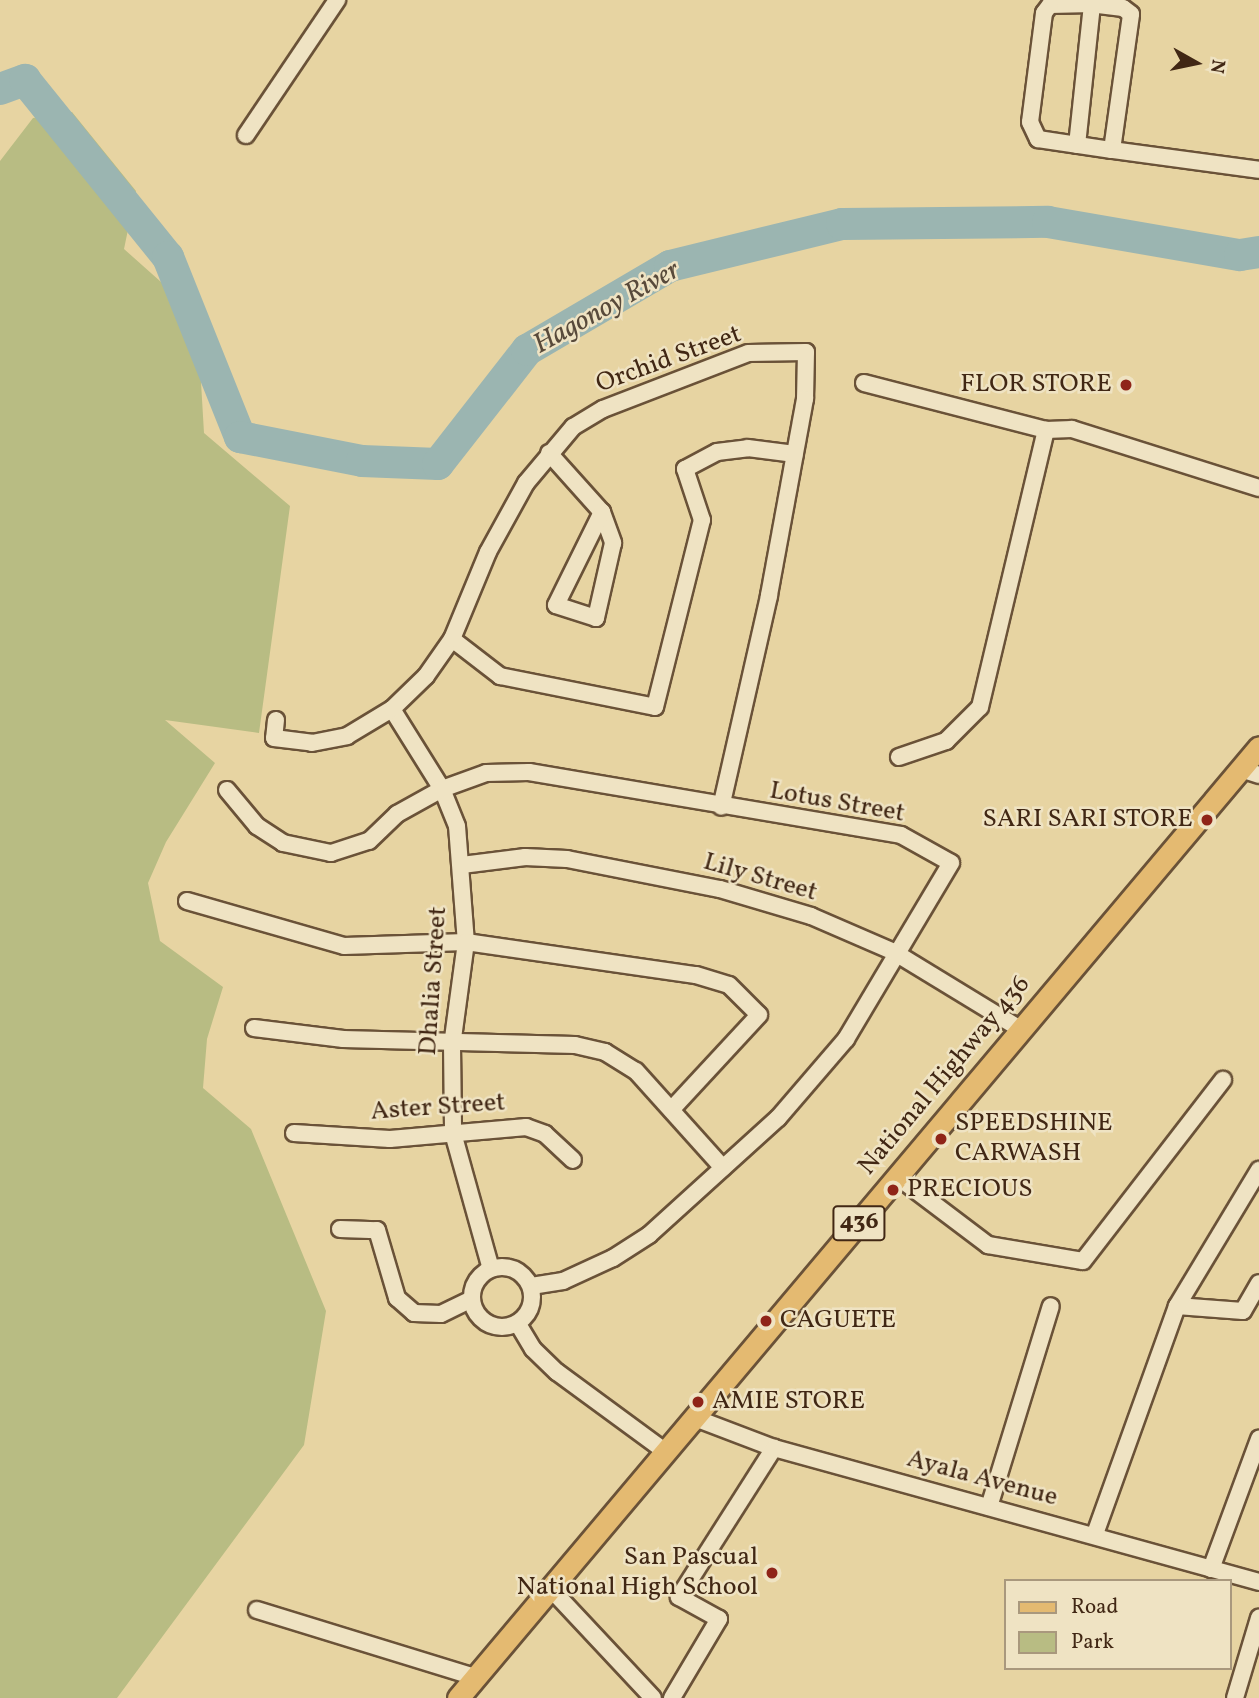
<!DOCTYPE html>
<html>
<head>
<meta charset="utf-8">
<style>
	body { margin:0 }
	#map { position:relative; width:1259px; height:1698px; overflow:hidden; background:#e7d4a2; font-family:Vollkorn,serif }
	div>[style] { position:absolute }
	.green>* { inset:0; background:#b8bc83 }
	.river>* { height:32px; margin:-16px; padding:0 16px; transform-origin:16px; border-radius:16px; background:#9bb5b1 }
	.roads { filter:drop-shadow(2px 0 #6a5238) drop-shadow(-2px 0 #6a5238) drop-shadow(0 2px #6a5238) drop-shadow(0 -2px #6a5238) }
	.minor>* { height:16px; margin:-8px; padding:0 8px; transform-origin:8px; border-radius:8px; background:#efe3c3 }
	.minor>.ring { margin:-8px; padding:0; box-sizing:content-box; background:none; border:16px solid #efe3c3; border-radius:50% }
	.major>* { height:21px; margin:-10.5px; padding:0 10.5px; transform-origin:10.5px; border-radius:10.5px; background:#e4ba71 }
	.dots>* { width:19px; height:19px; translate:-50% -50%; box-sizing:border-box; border:4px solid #efe3c3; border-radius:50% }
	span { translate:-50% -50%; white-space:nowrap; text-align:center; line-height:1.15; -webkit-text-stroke:5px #efe3c3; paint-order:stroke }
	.shield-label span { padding:2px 5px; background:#efe3c3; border:2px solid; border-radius:5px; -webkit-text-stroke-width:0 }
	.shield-label { font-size:24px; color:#412714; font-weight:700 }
	.street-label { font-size:26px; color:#412714 }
	.poi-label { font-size:26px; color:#412714 }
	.right { translate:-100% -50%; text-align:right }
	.left { translate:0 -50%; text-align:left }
	.water-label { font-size:28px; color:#584a3b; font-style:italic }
	.legend { position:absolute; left:1004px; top:1579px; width:228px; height:91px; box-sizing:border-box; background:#efe3c3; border:2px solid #a9987d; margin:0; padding:9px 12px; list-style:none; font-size:21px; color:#412714 }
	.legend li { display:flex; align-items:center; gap:14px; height:35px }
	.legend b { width:35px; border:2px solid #a9987d }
	.north { position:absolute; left:1161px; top:28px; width:70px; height:70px; -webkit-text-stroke:5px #efe3c3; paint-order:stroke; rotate:99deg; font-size:19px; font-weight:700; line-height:28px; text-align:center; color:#412714 }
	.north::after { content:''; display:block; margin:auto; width:24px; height:32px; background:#412714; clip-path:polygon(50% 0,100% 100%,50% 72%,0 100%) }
</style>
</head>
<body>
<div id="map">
	<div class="green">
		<i style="clip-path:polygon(72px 112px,136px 191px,124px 249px,197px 314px,204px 433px,290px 506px,259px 733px,165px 720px,215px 763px,166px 842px,148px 883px,160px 941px,223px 987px,207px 1039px,203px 1088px,251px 1129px,326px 1311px,304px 1445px,117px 1698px,0 1698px,0 161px,33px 118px)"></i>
	</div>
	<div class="river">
		<i style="left:0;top:89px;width:27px;rotate:-20deg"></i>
		<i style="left:25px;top:80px;width:228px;rotate:51.1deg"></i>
		<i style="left:168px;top:257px;width:194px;rotate:68.2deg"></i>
		<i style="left:240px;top:437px;width:124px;rotate:11.1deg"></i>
		<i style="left:362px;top:461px;width:76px;rotate:2.3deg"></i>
		<i style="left:438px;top:464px;width:145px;rotate:-52deg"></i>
		<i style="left:527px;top:350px;width:166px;rotate:-30.4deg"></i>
		<i style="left:670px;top:266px;width:177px;rotate:-13.7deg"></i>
		<i style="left:842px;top:224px;width:206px;rotate:-0.6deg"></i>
		<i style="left:1048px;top:222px;width:195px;rotate:9.8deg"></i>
		<i style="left:1240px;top:255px;width:19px;rotate:-9deg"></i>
	</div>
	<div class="roads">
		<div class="minor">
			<i style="left:246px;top:135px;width:163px;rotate:-56deg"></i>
			<i style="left:1077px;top:145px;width:142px;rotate:-83.9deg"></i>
			<i style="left:1112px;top:150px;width:137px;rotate:-82deg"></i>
			<i style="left:1131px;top:14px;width:10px;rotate:-143deg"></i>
			<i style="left:1123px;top:8px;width:31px;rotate:-173deg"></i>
			<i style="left:1092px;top:4px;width:42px;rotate:178.6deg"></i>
			<i style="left:1050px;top:5px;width:10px;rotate:127deg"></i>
			<i style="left:1044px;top:13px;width:110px;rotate:97.3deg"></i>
			<i style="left:1030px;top:122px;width:19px;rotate:65deg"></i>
			<i style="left:1038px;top:139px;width:75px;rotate:8.5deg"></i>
			<i style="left:1112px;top:150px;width:148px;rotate:7.7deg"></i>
			<i style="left:864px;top:383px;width:188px;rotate:14.5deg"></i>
			<i style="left:1046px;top:430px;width:26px;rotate:-2deg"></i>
			<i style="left:1072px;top:429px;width:196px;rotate:17.5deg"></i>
			<i style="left:549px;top:453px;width:79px;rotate:48.1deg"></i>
			<i style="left:602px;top:512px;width:33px;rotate:70deg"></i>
			<i style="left:613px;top:543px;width:77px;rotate:102.8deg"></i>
			<i style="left:596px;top:618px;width:42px;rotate:-162deg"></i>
			<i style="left:556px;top:605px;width:104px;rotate:-63.7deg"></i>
			<i style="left:452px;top:639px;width:61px;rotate:37.6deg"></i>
			<i style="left:500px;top:676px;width:158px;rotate:11.3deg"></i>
			<i style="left:655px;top:707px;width:193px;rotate:-75.9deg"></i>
			<i style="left:702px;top:520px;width:54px;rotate:-108.4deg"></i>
			<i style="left:685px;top:469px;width:36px;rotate:-28deg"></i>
			<i style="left:717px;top:452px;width:31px;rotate:-7deg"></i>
			<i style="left:748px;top:448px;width:47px;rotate:7.3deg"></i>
			<i style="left:392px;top:709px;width:94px;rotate:58deg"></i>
			<i style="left:442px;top:789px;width:40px;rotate:68deg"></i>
			<i style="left:457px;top:826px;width:116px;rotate:85.6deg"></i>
			<i style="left:466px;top:942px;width:104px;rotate:97.7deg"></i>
			<i style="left:452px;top:1045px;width:88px;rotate:89.3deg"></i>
			<i style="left:453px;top:1133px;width:141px;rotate:74.4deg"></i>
			<i style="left:276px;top:720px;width:18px;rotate:96deg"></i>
			<i style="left:274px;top:738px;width:38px;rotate:7deg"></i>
			<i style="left:312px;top:743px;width:36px;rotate:-11deg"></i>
			<i style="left:347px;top:736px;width:52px;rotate:-31deg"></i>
			<i style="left:392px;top:709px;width:47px;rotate:-44.1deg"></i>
			<i style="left:426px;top:676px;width:45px;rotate:-54.9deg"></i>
			<i style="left:452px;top:639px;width:94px;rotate:-67.5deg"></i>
			<i style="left:488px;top:552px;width:79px;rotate:-61.2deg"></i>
			<i style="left:526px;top:483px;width:73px;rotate:-50deg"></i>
			<i style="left:573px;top:427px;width:35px;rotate:-31deg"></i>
			<i style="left:603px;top:409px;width:155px;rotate:-21.1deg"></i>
			<i style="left:748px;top:353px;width:58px;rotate:-1deg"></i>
			<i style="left:806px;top:352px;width:47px;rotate:91.2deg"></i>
			<i style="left:805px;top:399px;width:200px;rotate:100.4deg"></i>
			<i style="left:769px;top:596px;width:216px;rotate:102.8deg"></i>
			<i style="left:899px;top:757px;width:50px;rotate:-18.8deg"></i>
			<i style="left:946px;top:741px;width:48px;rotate:-45deg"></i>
			<i style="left:980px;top:707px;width:285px;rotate:-76.6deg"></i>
			<i style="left:1241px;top:769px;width:19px;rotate:18deg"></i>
			<i style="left:227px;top:790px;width:47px;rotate:50.2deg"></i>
			<i style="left:257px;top:826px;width:31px;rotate:33deg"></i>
			<i style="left:283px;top:843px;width:49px;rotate:11.8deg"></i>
			<i style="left:331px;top:853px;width:40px;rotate:-18deg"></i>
			<i style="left:369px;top:841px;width:39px;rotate:-44deg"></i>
			<i style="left:397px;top:814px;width:51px;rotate:-29.1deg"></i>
			<i style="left:442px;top:789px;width:47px;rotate:-20deg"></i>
			<i style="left:486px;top:773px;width:43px;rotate:-1.3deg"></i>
			<i style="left:529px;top:772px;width:377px;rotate:9.6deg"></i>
			<i style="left:901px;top:835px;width:57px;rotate:29.2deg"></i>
			<i style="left:951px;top:863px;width:205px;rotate:120.8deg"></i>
			<i style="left:846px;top:1039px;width:104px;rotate:130.7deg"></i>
			<i style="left:778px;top:1118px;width:174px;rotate:137.8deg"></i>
			<i style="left:649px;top:1235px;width:43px;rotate:147.4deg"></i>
			<i style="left:613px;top:1258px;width:55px;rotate:155.3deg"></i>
			<i style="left:563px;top:1281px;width:32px;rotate:171deg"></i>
			<i style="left:462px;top:865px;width:64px;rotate:-7.2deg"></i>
			<i style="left:525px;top:857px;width:42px;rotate:2.7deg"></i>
			<i style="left:567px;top:859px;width:156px;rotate:11.1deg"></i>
			<i style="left:720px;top:889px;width:95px;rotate:16.5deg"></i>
			<i style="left:811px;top:916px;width:90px;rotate:23.4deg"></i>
			<i style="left:894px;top:952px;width:148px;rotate:31.4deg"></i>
			<i style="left:187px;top:901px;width:163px;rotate:16deg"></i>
			<i style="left:344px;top:946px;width:122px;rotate:-1.9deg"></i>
			<i style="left:466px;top:942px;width:232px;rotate:8.2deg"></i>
			<i style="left:696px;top:975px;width:34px;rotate:17deg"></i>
			<i style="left:729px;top:985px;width:42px;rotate:45deg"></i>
			<i style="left:759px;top:1015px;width:129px;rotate:132.8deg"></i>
			<i style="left:254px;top:1028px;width:90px;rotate:7deg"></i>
			<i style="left:343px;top:1039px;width:232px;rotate:1.5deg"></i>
			<i style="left:575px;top:1045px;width:31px;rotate:13deg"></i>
			<i style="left:605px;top:1052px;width:36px;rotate:32deg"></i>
			<i style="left:636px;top:1071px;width:130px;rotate:48.1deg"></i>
			<i style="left:294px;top:1133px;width:96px;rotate:3.6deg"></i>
			<i style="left:390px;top:1139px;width:137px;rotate:-5deg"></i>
			<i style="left:526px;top:1127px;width:20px;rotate:20deg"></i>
			<i style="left:545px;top:1134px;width:38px;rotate:43deg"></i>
			<i style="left:898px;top:1177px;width:113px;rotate:37.1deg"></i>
			<i style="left:988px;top:1245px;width:96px;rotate:9.6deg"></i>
			<i style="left:1083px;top:1261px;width:229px;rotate:-52.3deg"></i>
			<i style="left:340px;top:1229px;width:37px;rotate:2deg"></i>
			<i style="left:377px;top:1230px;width:71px;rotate:73.6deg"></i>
			<i style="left:397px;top:1298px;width:23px;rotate:41deg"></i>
			<i style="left:414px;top:1313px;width:27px;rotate:2deg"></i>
			<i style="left:441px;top:1314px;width:34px;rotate:-26deg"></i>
			<i class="ring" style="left:472px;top:1267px;width:44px;height:44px"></i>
			<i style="left:1177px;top:1306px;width:66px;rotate:4.3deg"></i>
			<i style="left:1243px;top:1311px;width:32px;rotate:-60deg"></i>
			<i style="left:518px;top:1324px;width:29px;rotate:59deg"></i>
			<i style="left:533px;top:1349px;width:33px;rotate:44deg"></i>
			<i style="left:557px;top:1372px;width:135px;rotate:36.3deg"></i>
			<i style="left:695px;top:1418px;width:85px;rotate:20.8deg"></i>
			<i style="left:774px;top:1448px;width:503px;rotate:15.44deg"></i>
			<i style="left:989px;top:1507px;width:210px;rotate:-72.9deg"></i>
			<i style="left:1095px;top:1534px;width:242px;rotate:-70.2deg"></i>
			<i style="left:1177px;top:1306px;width:159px;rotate:-58.9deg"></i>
			<i style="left:1211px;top:1569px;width:139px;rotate:-69.7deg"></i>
			<i style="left:551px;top:1589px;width:149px;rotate:46.9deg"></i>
			<i style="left:257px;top:1610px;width:228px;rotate:17.1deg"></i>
			<i style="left:672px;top:1698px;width:92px;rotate:-59.3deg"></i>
			<i style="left:719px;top:1619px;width:46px;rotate:-151.2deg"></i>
			<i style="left:679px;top:1597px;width:177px;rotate:-57.5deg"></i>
			<i style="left:1235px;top:1698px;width:84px;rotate:-73.3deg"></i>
		</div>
		<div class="major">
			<i style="left:458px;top:1698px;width:1243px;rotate:-49.89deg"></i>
		</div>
	</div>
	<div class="dots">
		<i style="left:1126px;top:385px;background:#8f2418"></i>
		<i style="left:1207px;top:820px;background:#8f2418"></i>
		<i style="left:941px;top:1139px;background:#8f2418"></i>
		<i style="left:893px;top:1190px;background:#8f2418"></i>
		<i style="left:766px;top:1321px;background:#8f2418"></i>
		<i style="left:698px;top:1402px;background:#8f2418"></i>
		<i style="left:772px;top:1573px;background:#8f2418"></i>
	</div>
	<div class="shield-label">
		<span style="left:859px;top:1223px">436</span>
	</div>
	<div class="street-label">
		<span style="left:669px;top:360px;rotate:-20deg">Orchid Street</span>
		<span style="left:837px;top:803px;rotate:10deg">Lotus Street</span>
		<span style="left:760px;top:878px;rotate:16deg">Lily Street</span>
		<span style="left:434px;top:981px;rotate:-86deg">Dhalia Street</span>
		<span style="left:945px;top:1076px;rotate:-50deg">National Highway 436</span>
		<span style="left:438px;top:1108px;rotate:-4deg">Aster Street</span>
		<span style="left:982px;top:1479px;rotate:15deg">Ayala Avenue</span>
	</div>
	<div class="poi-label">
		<span class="right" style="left:1112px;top:385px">FLOR STORE</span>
		<span class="right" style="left:1193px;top:820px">SARI SARI STORE</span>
		<span class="left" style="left:955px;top:1139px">SPEEDSHINE<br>CARWASH</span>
		<span class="left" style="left:907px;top:1190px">PRECIOUS</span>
		<span class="left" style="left:780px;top:1321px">CAGUETE</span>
		<span class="left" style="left:712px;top:1402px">AMIE STORE</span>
		<span class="right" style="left:758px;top:1573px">San Pascual<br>National High School</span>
	</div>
	<div class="water-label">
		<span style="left:607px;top:308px;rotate:-29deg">Hagonoy River</span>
	</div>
	<ul class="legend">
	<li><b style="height:9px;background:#e4ba71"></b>Road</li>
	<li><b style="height:19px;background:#b8bc83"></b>Park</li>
	</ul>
	<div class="north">N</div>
</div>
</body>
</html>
